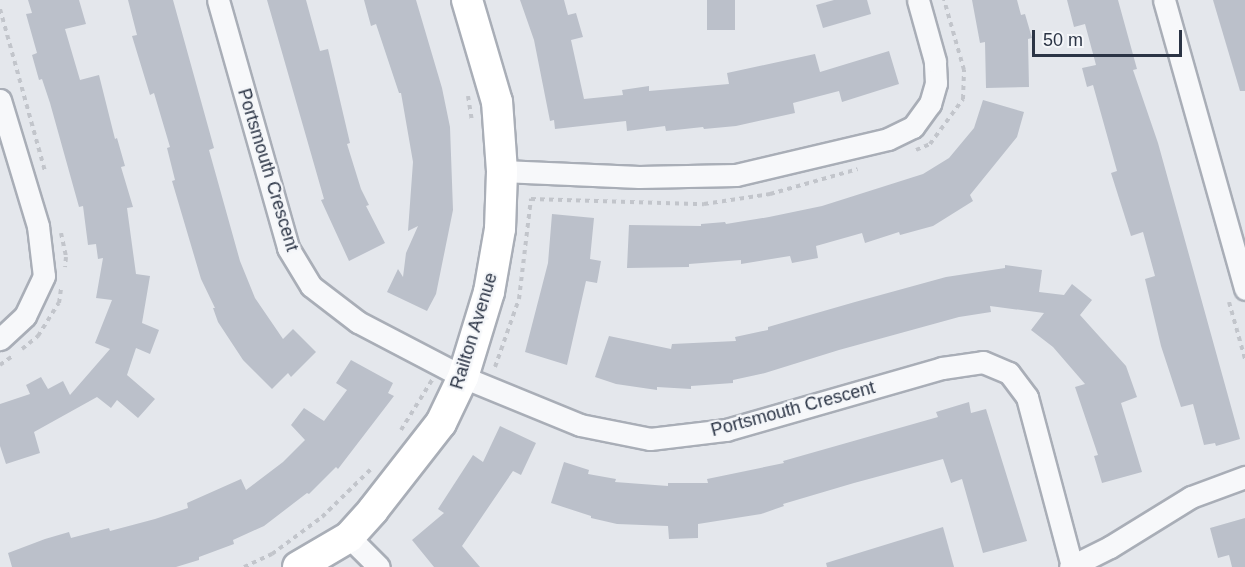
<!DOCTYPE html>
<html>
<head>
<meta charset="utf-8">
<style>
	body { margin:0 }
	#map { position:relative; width:1245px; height:567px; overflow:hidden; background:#e4e7ec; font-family:Arial,sans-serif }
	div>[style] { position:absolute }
	.building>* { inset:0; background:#bbc0ca; transform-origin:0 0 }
	.path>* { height:4px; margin-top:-2px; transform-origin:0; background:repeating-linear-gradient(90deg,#c2c5cb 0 4.5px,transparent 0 9px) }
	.roads { filter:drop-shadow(2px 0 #a9aeb7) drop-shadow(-2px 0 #a9aeb7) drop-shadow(0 2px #a9aeb7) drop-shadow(0 -2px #a9aeb7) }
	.street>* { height:21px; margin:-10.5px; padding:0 10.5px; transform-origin:10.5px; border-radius:10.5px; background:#f7f8fa }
	.secondary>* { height:30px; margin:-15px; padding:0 15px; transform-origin:15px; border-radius:15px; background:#fff }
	span { translate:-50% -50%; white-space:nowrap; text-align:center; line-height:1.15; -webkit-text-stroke:4.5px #f4f6f9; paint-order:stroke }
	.street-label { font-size:18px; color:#2b3445 }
	.scale { position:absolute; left:1032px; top:30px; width:150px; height:27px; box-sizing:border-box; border:3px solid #2b3445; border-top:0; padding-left:8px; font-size:18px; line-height:21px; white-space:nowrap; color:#2b3445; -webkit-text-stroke:4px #f4f6f9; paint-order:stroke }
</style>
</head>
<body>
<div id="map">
	<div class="building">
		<i style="clip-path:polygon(28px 0,79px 0,86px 24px,65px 29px,80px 80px,99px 75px,115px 139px,117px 138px,125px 166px,121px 167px,133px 207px,127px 208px,136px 274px,150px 276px,142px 323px,159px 330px,150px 354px,136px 348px,127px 375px,155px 399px,138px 418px,117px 400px,111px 408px,97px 397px,34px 432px,40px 453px,6px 464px,0 446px,0 404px,30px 394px,26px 385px,41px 377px,48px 389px,63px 381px,70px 395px,110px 349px,95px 343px,112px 300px,96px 298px,103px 258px,98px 259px,96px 244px,88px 245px,83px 206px,79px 207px,50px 103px,42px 79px,39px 80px,32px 55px,37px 53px,26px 14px,32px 13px)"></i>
		<i style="clip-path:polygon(128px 0,173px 0,214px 148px,209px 150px,240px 261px,255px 298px,283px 339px,293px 329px,316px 352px,291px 377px,288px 373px,272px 389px,243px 360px,218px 322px,213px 308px,215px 308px,201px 279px,172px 181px,175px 180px,167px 148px,170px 147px,154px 93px,150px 95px,132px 36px,137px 35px)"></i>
		<i style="clip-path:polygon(267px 0,306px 0,320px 51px,328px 49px,350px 143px,347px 144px,361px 189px,369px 205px,366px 206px,385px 243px,349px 261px,321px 200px,324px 199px)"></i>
		<i style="clip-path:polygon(364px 0,416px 0,442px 88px,450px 127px,453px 210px,436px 294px,427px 311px,387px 292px,398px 269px,403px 277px,406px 253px,418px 226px,408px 231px,413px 162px,401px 93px,399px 93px,376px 24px,371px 26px)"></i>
		<i style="clip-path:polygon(520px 0,564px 0,568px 15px,576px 13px,583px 37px,571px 40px,584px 99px,623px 95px,622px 90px,649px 86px,649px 91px,729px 84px,727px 73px,815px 54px,820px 72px,889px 51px,899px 84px,842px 102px,839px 91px,793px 103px,795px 113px,736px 126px,704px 129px,703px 127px,666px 131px,665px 126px,627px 131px,626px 121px,555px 129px,554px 120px,550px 121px,534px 40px)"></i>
		<i style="left:707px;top:0;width:28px;height:30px"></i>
		<i style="clip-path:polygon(834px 0,867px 0,871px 14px,823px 28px,816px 5px)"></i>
		<i style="clip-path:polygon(972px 0,1017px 0,1021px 15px,1025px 14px,1032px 38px,1028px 39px,1029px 87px,986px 88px,985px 42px,980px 43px)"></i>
		<i style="clip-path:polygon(1067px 0,1118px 0,1137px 69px,1133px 70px,1158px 143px,1240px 439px,1216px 446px,1215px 443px,1204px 445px,1193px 404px,1181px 407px,1161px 346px,1145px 279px,1155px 276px,1143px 232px,1131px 236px,1111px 173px,1117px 171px,1093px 85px,1087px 87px,1082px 68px,1096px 65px,1085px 24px,1074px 27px)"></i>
		<i style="clip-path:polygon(1213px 0,1245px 0,1245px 91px,1240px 91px)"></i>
		<i style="clip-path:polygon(983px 100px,1024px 112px,1017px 137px,970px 195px,973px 201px,933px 226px,900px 235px,899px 232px,865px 243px,862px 233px,816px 246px,818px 258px,792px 263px,790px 256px,741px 264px,741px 260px,689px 264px,689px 267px,627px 268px,629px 225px,701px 226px,701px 224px,725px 222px,726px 224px,769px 217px,822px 206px,923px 174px,949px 158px,974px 128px)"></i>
		<i style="clip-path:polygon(552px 214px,594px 218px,590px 259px,601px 261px,597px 283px,586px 281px,567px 365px,525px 352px,548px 263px)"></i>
		<i style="clip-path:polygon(1005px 265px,1042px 270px,1039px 292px,1064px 295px,1072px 284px,1092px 300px,1080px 315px,1126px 366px,1137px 397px,1121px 403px,1142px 472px,1102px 483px,1094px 456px,1098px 455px,1075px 387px,1085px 384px,1053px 347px,1031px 330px,1044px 313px,990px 306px,991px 312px,959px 317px,839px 350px,765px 373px,733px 380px,733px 383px,691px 386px,691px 389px,657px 387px,657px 390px,616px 384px,595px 377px,609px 336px,671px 349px,672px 344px,736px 341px,735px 337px,768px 330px,768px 327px,855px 302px,946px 277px,1005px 268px)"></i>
		<i style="clip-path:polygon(351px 360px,393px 383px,388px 393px,394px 396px,338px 469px,336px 467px,309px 494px,307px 493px,264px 526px,233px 540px,234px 544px,199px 557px,199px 560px,176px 567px,12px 567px,8px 553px,45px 539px,69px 532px,71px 538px,109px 528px,110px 531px,155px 519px,188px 508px,187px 503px,241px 479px,246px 490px,283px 462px,305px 440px,291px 425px,304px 408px,324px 421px,347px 390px,336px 383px)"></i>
		<i style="clip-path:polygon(969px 402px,971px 413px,986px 409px,1027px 541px,983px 553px,962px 479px,951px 483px,943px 459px,854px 483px,783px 504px,784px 506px,761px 514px,698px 524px,698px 538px,669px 539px,668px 526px,617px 524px,591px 518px,591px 516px,551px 503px,564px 462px,589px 470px,588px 474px,616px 479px,615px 482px,668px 486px,668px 483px,708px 483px,707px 479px,784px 463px,783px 461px,938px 417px,936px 412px)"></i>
		<i style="clip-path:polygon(500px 426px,536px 443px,521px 475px,513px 471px,462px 546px,480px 567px,434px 567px,412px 540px,444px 513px,438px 509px,473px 455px,483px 462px)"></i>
		<i style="clip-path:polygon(1245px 518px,1245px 567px,1232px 567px,1229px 555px,1218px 558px,1210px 528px)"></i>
		<i style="clip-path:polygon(943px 527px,954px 567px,827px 567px,826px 563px)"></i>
	</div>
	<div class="path">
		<i style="left:0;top:9px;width:168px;rotate:74.5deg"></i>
		<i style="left:468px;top:96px;width:26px;rotate:81deg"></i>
		<i style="left:916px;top:150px;width:15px;rotate:-23deg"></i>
		<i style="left:930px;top:144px;width:56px;rotate:-53.7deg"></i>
		<i style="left:963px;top:99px;width:29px;rotate:-88deg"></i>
		<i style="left:964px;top:70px;width:73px;rotate:-105.9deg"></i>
		<i style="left:61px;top:233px;width:25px;rotate:78deg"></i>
		<i style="left:66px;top:257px;width:10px;rotate:96deg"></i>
		<i style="left:1229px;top:302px;width:59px;rotate:74.3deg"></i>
		<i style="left:22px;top:349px;width:21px;rotate:-39deg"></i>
		<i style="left:38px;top:336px;width:39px;rotate:-58deg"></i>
		<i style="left:59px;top:303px;width:14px;rotate:-82deg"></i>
		<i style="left:0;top:365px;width:14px;rotate:-36deg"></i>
		<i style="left:495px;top:367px;width:72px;rotate:-70.6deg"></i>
		<i style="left:519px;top:299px;width:101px;rotate:-83.2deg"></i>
		<i style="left:531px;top:199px;width:173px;rotate:1.7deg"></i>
		<i style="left:704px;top:204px;width:67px;rotate:-8.6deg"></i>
		<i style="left:770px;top:194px;width:91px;rotate:-15.9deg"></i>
		<i style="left:401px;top:430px;width:59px;rotate:-58.2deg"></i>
		<i style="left:244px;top:567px;width:31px;rotate:-25deg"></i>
		<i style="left:272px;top:554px;width:62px;rotate:-36.5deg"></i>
		<i style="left:322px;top:517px;width:69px;rotate:-44.4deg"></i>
	</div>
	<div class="roads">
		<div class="street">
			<i style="left:218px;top:0;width:258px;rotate:74.2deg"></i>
			<i style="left:288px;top:248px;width:44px;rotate:58.8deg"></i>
			<i style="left:311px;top:286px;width:59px;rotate:37.5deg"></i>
			<i style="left:358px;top:322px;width:119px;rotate:27.6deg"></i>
			<i style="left:463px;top:377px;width:126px;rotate:22.3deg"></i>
			<i style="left:580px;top:425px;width:71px;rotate:11.3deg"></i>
			<i style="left:650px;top:439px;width:77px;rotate:-6.8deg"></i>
			<i style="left:726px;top:430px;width:225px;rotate:-16deg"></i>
			<i style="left:942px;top:368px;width:41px;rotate:-8.3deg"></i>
			<i style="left:983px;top:362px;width:28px;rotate:23deg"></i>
			<i style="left:1009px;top:373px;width:30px;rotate:53deg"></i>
			<i style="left:1027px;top:397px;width:175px;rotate:75.1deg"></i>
			<i style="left:1164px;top:0;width:300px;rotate:74.3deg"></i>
			<i style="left:0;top:100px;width:132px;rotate:73.2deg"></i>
			<i style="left:38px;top:226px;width:50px;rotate:83.2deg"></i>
			<i style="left:44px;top:276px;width:44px;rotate:115.4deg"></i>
			<i style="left:25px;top:316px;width:34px;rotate:137deg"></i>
			<i style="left:502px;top:171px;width:137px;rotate:2.5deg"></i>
			<i style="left:639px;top:177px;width:97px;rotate:-1.2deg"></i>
			<i style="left:736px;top:175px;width:156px;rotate:-13.3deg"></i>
			<i style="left:888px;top:139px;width:28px;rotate:-26deg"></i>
			<i style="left:913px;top:127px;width:29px;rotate:-54deg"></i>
			<i style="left:930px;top:104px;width:22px;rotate:-74deg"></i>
			<i style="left:936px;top:83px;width:22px;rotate:-93deg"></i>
			<i style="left:935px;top:61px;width:63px;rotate:-105.6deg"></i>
			<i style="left:349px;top:537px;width:42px;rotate:45deg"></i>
			<i style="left:1070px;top:567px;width:45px;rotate:-26.6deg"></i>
			<i style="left:1110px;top:547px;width:95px;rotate:-31.7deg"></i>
			<i style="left:1191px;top:497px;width:58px;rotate:-20.3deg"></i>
		</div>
		<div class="secondary">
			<i style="left:298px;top:567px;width:59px;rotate:-30.5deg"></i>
			<i style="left:349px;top:537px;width:36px;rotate:-48deg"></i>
			<i style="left:373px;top:510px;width:110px;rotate:-52deg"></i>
			<i style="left:441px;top:423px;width:51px;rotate:-64.4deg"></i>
			<i style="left:463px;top:377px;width:89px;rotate:-73deg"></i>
			<i style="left:489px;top:292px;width:64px;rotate:-80.1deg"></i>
			<i style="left:500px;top:229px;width:58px;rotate:-88deg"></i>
			<i style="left:502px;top:171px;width:69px;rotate:-94.1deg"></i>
			<i style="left:497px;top:102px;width:106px;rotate:-106.4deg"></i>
		</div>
	</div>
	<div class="street-label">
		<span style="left:268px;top:170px;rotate:73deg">Portsmouth Crescent</span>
		<span style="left:474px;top:331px;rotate:-73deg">Railton Avenue</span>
		<span style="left:793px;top:409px;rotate:-15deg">Portsmouth Crescent</span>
	</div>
	<div class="scale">50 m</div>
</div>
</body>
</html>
